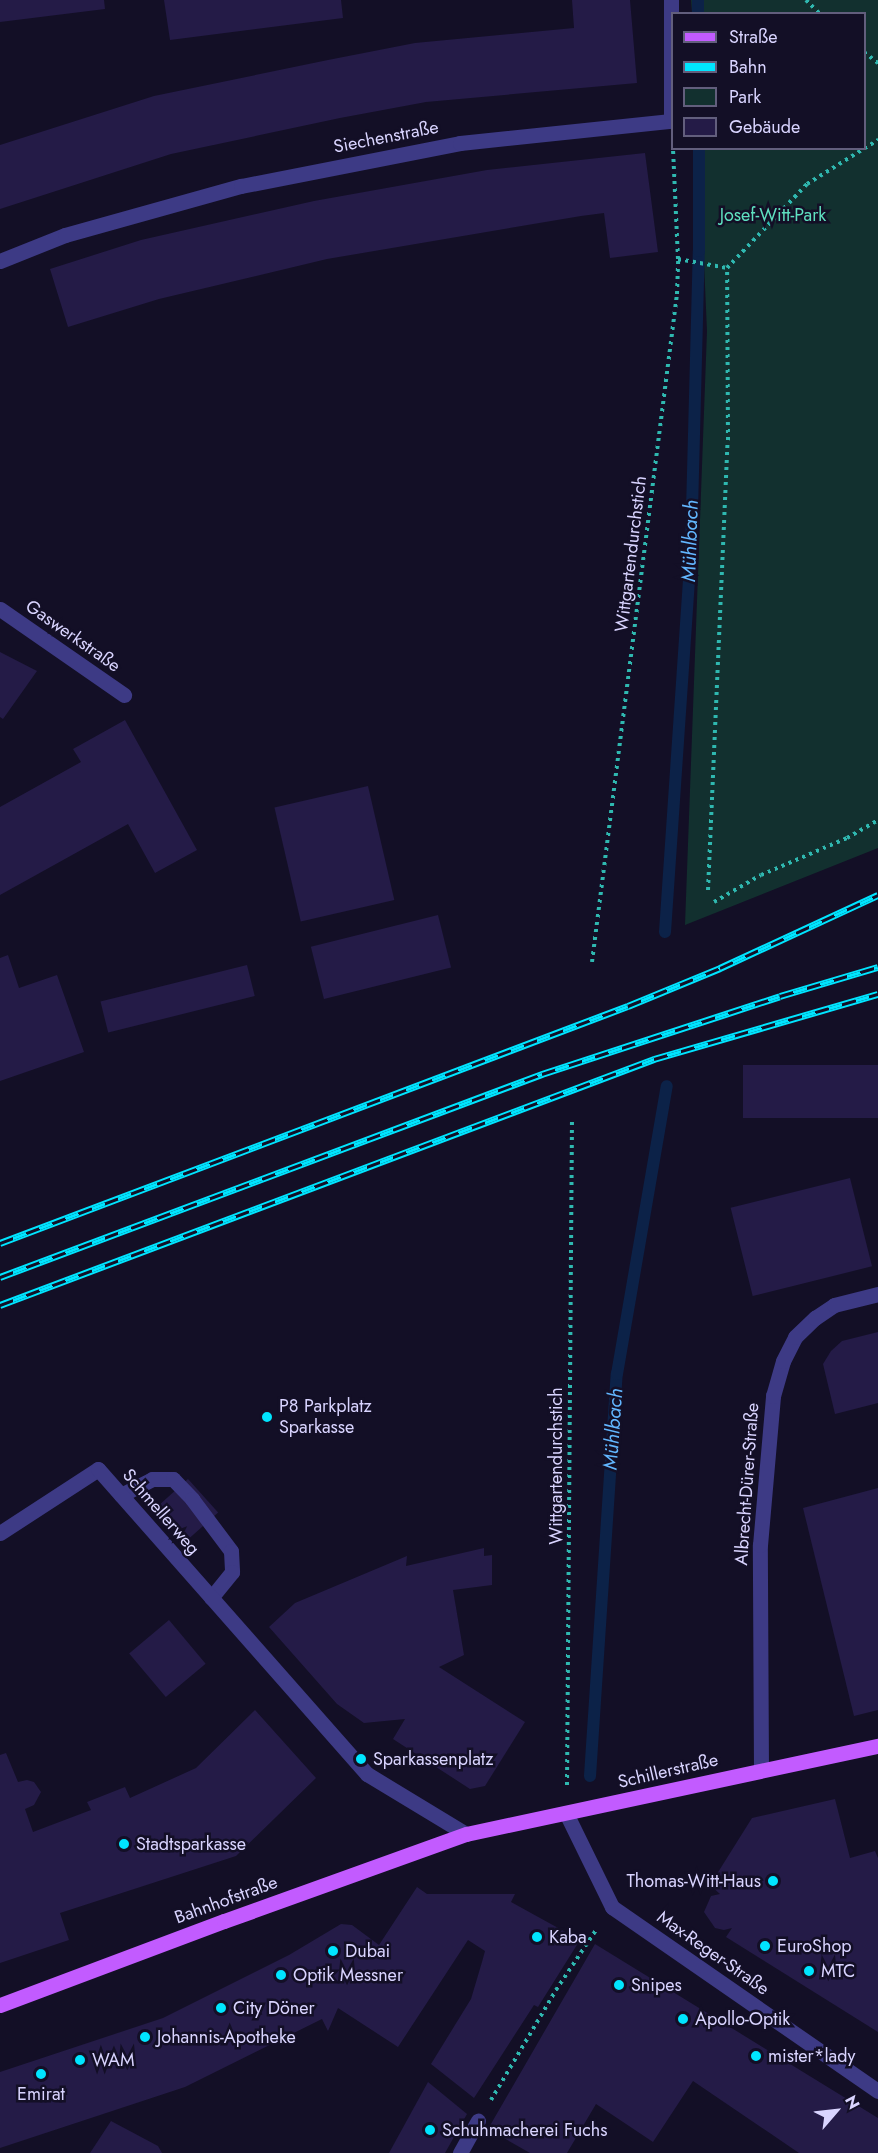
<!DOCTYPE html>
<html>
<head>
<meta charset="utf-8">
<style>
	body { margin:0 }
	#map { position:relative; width:878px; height:2153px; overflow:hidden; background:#130f26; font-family:Jost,sans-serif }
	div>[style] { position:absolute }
	.green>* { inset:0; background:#12302f }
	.stream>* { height:12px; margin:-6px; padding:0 6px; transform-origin:6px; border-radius:6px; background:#0c2248 }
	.building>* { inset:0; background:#241b47; transform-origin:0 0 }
	.path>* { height:4px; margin-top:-2px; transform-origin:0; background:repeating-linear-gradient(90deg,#2fb8b0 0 3px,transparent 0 7.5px) }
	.minor>* { height:15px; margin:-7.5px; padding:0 7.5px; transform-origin:7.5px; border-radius:7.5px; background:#3d3a85 }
	.major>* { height:15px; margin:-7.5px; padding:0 7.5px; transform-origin:7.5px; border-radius:7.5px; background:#c25bff }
	.rail>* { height:7px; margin-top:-3.5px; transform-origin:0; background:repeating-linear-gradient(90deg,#130f26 0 14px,#00e5ff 0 28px); box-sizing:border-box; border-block:2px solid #00e5ff }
	.dots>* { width:16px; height:16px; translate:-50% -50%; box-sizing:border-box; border:3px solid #130f26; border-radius:50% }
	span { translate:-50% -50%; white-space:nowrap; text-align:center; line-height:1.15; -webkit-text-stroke:5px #130f26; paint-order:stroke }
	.street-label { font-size:18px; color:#d9d4ff }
	.park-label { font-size:18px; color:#5fe0c0 }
	.poi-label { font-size:18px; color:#d9d4ff }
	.left { translate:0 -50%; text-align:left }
	.right { translate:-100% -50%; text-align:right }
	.water-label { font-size:20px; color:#62b6ff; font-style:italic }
	.legend { position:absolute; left:671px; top:12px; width:195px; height:138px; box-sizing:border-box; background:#130f26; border:2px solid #625e7d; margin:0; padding:8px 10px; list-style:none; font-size:18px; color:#d9d4ff }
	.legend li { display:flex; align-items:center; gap:12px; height:30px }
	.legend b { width:30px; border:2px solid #625e7d }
	.north { position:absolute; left:806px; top:2081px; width:60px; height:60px; -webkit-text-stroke:4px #130f26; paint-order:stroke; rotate:62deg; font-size:16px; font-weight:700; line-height:24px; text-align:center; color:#d9d4ff }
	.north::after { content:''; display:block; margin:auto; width:21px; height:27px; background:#d9d4ff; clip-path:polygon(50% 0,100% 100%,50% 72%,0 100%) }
</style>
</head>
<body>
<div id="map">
	<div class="green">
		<i style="clip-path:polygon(691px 0,878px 0,878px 848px,685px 925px,707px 331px,699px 149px,864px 148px,864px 14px,692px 13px)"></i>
	</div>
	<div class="stream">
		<i style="left:698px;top:0;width:14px;rotate:90deg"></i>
		<i style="left:665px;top:932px;width:384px;rotate:-86.1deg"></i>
		<i style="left:691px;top:549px;width:298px;rotate:-88.5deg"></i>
		<i style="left:699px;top:251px;width:103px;rotate:-90deg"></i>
		<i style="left:590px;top:1776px;width:403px;rotate:-86.2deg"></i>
		<i style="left:617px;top:1374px;width:292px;rotate:-80.2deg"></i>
	</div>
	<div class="building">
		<i style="clip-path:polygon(0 0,104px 0,105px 9px,0 22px)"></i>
		<i style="clip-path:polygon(164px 0,341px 0,343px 18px,170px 40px)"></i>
		<i style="clip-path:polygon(572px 0,630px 0,637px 83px,426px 102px,340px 118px,171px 154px,0 209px,0 145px,154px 96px,328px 60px,415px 43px,574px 28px)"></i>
		<i style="clip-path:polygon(645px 153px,658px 252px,610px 258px,604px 213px,581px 216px,327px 259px,159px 299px,68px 327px,50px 269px,141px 240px,314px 201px,487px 170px)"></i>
		<i style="clip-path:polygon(0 652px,37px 671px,3px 719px,0 717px)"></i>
		<i style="clip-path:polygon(125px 720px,197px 850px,155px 873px,128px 824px,0 895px,0 807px,81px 762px,73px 749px)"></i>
		<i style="left:368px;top:786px;width:117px;height:96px;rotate:77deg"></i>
		<i style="left:438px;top:915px;width:54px;height:131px;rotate:76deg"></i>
		<i style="clip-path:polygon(8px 955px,19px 988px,57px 975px,84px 1052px,0 1081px,0 958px)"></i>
		<i style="left:247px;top:965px;width:32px;height:151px;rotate:76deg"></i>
		<i style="left:878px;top:1065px;width:53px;height:135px;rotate:90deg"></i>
		<i style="left:850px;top:1178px;width:91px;height:123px;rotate:76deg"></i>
		<i style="clip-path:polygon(878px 1332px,878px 1403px,835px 1414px,823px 1364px,831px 1351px,842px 1341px)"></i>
		<i style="left:188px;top:1479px;width:45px;height:38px;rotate:48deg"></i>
		<i style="clip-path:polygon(878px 1488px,878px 1710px,854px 1716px,803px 1508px)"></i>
		<i style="clip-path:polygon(484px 1548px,484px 1556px,492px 1555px,492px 1585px,453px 1590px,464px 1655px,439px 1667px,525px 1722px,485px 1786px,470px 1789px,393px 1739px,405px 1719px,364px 1723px,337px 1704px,269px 1627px,295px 1603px,407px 1556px,406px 1566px)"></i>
		<i style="left:169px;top:1620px;width:57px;height:52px;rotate:50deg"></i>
		<i style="clip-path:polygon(255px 1710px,316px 1778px,236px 1856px,60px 1913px,69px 1940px,0 1963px,0 1755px,6px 1753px,18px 1782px,27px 1780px,34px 1782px,41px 1792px,34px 1805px,25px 1809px,33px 1832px,91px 1810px,87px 1802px,125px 1787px,130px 1798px,196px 1768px)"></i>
		<i style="clip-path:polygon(835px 1799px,850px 1858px,875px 1851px,878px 1858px,878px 2032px,726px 1937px,732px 1928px,724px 1930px,715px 1928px,704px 1912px,711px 1896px,720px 1894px,710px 1885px,752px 1818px)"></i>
		<i style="clip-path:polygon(417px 1887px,427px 1894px,515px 1894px,511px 1902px,580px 1940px,538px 2007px,534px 2005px,474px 2098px,431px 2064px,471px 1999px,482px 1962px,485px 1951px,468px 1940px,398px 2047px,338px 2008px,328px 2031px,322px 2019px,185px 2087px,0 2148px,0 2072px,163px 2018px,289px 1955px,341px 1924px,352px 1925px,379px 1945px)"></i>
		<i style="clip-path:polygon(595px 1944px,878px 2118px,878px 2153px,799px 2153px,693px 2081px,653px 2142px,596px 2104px,567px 2153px,530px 2153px,488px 2129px)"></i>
		<i style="clip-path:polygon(428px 2082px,467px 2114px,445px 2153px,389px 2153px)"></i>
		<i style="clip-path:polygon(111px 2121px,158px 2146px,162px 2153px,90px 2153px)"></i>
	</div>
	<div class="path">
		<i style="left:806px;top:0;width:20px;rotate:45deg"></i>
		<i style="left:864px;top:52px;width:18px;rotate:38deg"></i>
		<i style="left:678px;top:259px;width:50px;rotate:10.4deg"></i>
		<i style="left:727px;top:268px;width:116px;rotate:-46.4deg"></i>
		<i style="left:807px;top:184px;width:84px;rotate:-31.8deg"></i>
		<i style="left:708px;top:890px;width:450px;rotate:-87.5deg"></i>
		<i style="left:728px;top:440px;width:172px;rotate:-90.3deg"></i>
		<i style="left:714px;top:902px;width:54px;rotate:-29.9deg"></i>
		<i style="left:761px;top:875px;width:94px;rotate:-23.3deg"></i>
		<i style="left:847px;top:838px;width:36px;rotate:-30deg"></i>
		<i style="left:592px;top:962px;width:673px;rotate:-82.75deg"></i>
		<i style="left:677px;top:294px;width:35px;rotate:-88deg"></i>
		<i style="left:678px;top:259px;width:110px;rotate:-92.6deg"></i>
		<i style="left:567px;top:1785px;width:666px;rotate:-89.57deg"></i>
		<i style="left:491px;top:2100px;width:128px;rotate:-59.4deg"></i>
		<i style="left:556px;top:1990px;width:72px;rotate:-56.3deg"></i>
	</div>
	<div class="minor">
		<i style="left:0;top:261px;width:70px;rotate:-21.8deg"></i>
		<i style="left:65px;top:235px;width:183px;rotate:-15.6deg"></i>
		<i style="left:241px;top:186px;width:223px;rotate:-11.1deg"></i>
		<i style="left:460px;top:143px;width:212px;rotate:-6deg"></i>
		<i style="left:671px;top:121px;width:121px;rotate:-90deg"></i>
		<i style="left:0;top:609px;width:151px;rotate:34.7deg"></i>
		<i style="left:121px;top:1495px;width:35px;rotate:-27deg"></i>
		<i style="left:152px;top:1479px;width:21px"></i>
		<i style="left:173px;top:1479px;width:28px;rotate:46deg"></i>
		<i style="left:192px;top:1499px;width:65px;rotate:53.1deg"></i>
		<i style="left:231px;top:1551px;width:21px;rotate:87deg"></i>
		<i style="left:232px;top:1572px;width:33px;rotate:129deg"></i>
		<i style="left:0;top:1533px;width:117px;rotate:-33.1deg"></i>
		<i style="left:98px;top:1469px;width:407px;rotate:48.6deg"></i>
		<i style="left:367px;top:1774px;width:116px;rotate:31.2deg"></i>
		<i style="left:761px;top:1770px;width:225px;rotate:-90.3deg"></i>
		<i style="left:760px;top:1545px;width:150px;rotate:-85deg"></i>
		<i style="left:773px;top:1396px;width:36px;rotate:-74deg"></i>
		<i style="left:783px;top:1361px;width:27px;rotate:-63deg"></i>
		<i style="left:795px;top:1337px;width:28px;rotate:-44deg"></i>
		<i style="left:815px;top:1318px;width:23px;rotate:-34deg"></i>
		<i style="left:834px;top:1305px;width:45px;rotate:-14deg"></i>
		<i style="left:566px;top:1813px;width:105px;rotate:63.9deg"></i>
		<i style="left:612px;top:1907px;width:323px;rotate:34.7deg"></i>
		<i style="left:460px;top:2153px;width:37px;rotate:-61deg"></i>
	</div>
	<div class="major">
		<i style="left:0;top:2005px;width:239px;rotate:-20.6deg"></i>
		<i style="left:224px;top:1921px;width:257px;rotate:-19.8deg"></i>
		<i style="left:466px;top:1834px;width:421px;rotate:-12.1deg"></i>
	</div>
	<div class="rail">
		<i style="left:0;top:1243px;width:671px;rotate:-20.68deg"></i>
		<i style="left:628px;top:1006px;width:100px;rotate:-22.4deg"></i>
		<i style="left:720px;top:968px;width:174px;rotate:-24.8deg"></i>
		<i style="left:0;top:1277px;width:579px;rotate:-20.53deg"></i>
		<i style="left:542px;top:1074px;width:250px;rotate:-18.1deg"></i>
		<i style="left:780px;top:996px;width:102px;rotate:-16.5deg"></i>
		<i style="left:0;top:1305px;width:699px;rotate:-20.61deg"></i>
		<i style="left:654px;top:1059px;width:233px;rotate:-16.2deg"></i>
	</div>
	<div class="dots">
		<i style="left:267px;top:1417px;background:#00e5ff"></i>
		<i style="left:361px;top:1759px;background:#00e5ff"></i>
		<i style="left:124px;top:1844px;background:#00e5ff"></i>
		<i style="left:773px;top:1881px;background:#00e5ff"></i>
		<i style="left:537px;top:1937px;background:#00e5ff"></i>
		<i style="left:765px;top:1946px;background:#00e5ff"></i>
		<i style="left:333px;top:1951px;background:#00e5ff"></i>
		<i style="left:809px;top:1971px;background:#00e5ff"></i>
		<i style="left:281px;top:1975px;background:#00e5ff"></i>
		<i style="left:619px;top:1985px;background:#00e5ff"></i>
		<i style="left:221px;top:2008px;background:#00e5ff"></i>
		<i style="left:683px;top:2019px;background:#00e5ff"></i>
		<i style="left:145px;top:2037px;background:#00e5ff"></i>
		<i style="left:756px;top:2056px;background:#00e5ff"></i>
		<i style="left:80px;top:2060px;background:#00e5ff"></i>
		<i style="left:41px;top:2074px;background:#00e5ff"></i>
		<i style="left:430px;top:2130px;background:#00e5ff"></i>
	</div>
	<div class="street-label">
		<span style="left:386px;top:137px;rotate:-11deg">Siechenstraße</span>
		<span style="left:631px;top:554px;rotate:-83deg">Wittgartendurchstich</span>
		<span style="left:73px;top:636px;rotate:35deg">Gaswerkstraße</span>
		<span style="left:556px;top:1466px;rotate:-90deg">Wittgartendurchstich</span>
		<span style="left:747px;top:1484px;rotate:-86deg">Albrecht-Dürer-Straße</span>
		<span style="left:161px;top:1512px;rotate:49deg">Schmellerweg</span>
		<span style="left:668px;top:1771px;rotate:-13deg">Schillerstraße</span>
		<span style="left:226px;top:1900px;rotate:-20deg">Bahnhofstraße</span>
		<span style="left:713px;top:1953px;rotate:35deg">Max-Reger-Straße</span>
	</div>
	<div class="park-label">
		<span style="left:773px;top:215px">Josef-Witt-Park</span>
	</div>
	<div class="poi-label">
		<span class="left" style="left:279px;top:1417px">P8 Parkplatz<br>Sparkasse</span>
		<span class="left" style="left:373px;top:1759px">Sparkassenplatz</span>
		<span class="left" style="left:136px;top:1844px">Stadtsparkasse</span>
		<span class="right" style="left:761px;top:1881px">Thomas-Witt-Haus</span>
		<span class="left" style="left:549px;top:1937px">Kaba</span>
		<span class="left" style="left:777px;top:1946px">EuroShop</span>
		<span class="left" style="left:345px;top:1951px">Dubai</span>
		<span class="left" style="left:821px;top:1971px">MTC</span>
		<span class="left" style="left:293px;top:1975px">Optik Messner</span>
		<span class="left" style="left:631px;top:1985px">Snipes</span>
		<span class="left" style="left:233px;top:2008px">City Döner</span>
		<span class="left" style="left:695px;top:2019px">Apollo-Optik</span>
		<span class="left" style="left:157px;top:2037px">Johannis-Apotheke</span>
		<span class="left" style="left:768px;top:2056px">mister*lady</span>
		<span class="left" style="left:92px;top:2060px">WAM</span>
		<span style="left:41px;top:2094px">Emirat</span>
		<span class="left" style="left:442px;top:2130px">Schuhmacherei Fuchs</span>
	</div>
	<div class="water-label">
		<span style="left:690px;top:541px;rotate:-88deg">Mühlbach</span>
		<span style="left:613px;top:1429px;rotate:-86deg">Mühlbach</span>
	</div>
	<ul class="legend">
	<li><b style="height:8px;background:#c25bff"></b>Straße</li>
	<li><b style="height:8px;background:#00e5ff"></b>Bahn</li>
	<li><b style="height:16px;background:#12302f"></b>Park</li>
	<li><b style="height:16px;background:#241b47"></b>Gebäude</li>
	</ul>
	<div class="north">N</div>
</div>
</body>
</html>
